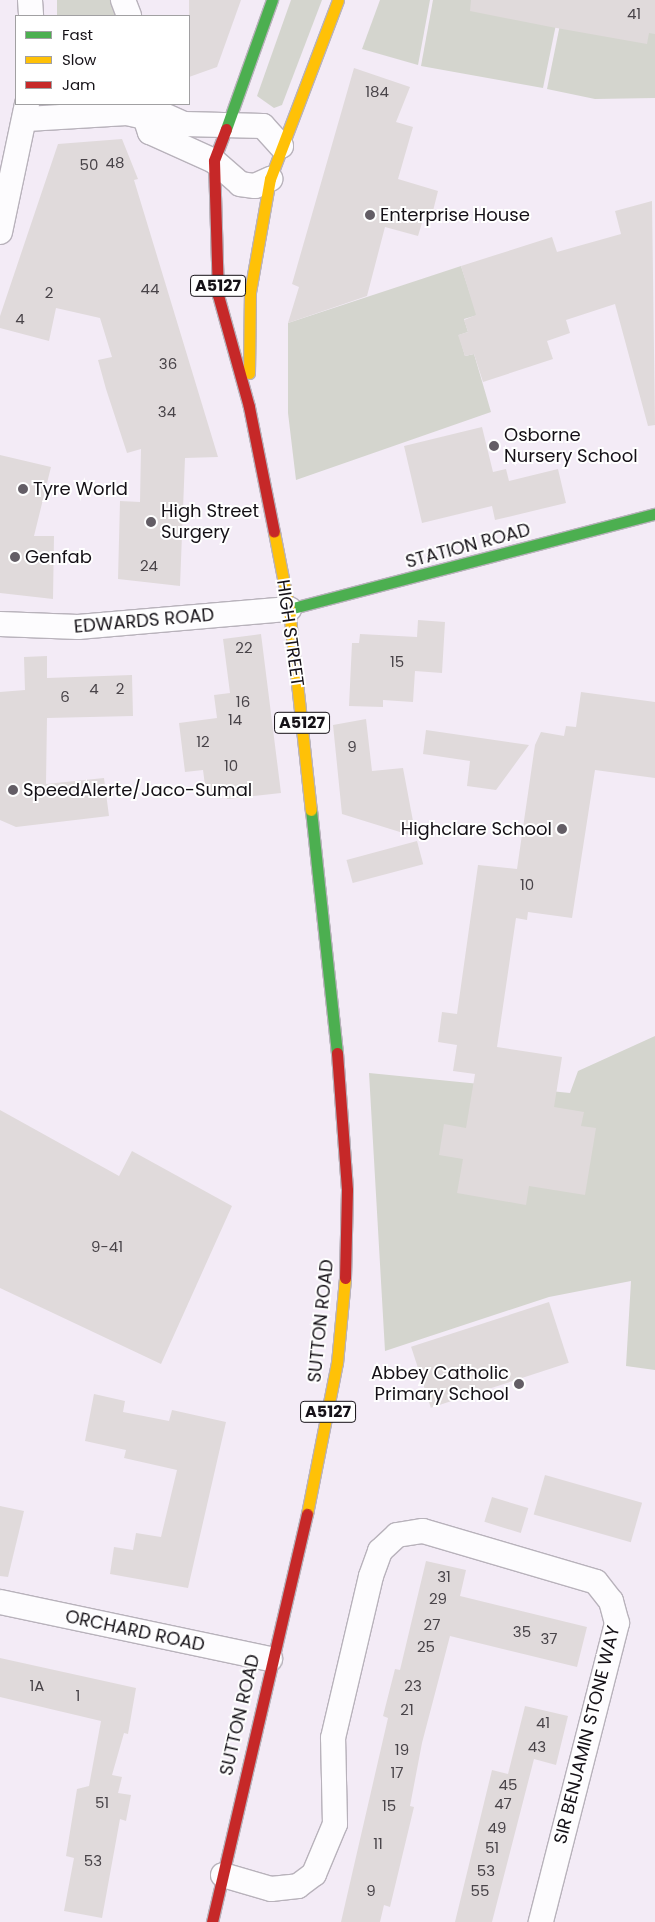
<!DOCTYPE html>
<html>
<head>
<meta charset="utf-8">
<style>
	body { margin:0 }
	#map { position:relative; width:655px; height:1922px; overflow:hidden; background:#f3ebf6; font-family:Poppins,sans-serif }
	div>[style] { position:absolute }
	.green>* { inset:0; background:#d4d5ce; transform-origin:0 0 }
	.building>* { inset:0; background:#e0dadb; transform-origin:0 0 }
	.roads { filter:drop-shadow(1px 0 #b8b2bb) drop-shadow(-1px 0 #b8b2bb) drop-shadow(0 1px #b8b2bb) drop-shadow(0 -1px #b8b2bb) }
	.street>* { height:24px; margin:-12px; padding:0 12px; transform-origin:12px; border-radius:12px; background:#fdfcfe }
	.fast>* { height:11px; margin:-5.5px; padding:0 5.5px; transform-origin:5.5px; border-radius:5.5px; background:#4caf50 }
	.slow>* { height:11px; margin:-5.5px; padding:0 5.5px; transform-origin:5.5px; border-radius:5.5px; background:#ffc107 }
	.jam>* { height:11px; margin:-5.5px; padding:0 5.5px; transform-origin:5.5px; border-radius:5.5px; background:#c62828 }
	.dots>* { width:14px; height:14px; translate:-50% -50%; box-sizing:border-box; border:2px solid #fff; border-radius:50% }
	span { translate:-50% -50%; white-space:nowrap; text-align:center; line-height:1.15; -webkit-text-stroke:4px #fff; paint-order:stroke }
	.number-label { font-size:15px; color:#494449 }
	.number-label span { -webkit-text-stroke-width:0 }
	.shield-label span { padding:1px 4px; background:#fff; border:1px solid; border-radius:4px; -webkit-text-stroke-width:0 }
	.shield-label { font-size:16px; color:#151117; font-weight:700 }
	.poi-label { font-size:18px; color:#151117 }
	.left { translate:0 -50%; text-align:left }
	.right { translate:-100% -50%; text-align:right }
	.street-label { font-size:18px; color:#151117 }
	.legend { position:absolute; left:15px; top:15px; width:175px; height:90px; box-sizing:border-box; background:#fff; border:1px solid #a1a0a2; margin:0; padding:6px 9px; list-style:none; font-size:15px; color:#151117 }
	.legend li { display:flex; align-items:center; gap:10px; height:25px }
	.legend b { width:25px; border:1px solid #a1a0a2 }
</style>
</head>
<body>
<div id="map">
	<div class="green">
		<i style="left:57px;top:0;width:60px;height:16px"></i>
		<i style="clip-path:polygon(291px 0,322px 0,282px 105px,274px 108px,257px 96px)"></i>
		<i style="clip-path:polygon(380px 0,430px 0,418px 65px,362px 49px)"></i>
		<i style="clip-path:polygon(433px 0,561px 0,543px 88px,421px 66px)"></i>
		<i style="clip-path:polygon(565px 0,655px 0,655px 98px,595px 99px,547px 89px)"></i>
		<i style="clip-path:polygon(461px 266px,474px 306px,495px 310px,464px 319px,468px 332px,459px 335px,465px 356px,474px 354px,491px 412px,296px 480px,288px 413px,288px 323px)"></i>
		<i style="clip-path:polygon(655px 1036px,655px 1370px,626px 1366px,631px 1281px,549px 1297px,385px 1351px,369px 1073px,570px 1093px,578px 1071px)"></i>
	</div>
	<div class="building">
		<i style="clip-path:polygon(189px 0,241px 0,217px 67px,189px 77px)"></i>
		<i style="clip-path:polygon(471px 0,655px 0,655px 34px,649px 33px,647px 44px,551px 27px,470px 11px)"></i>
		<i style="clip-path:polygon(354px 68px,410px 87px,396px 122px,413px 127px,398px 179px,438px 191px,432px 215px,425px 213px,418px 236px,385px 227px,367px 296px,288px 323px,299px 287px,292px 284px)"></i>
		<i style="clip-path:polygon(122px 139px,138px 179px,134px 180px,218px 457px,185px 458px,180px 586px,118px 579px,120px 501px,140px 502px,141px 449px,127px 453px,106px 389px,98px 360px,112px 357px,100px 318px,56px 308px,49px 341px,0 328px,0 316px,58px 144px)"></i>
		<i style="clip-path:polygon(652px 201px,655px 425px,648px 426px,615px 304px,566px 320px,570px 333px,547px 341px,553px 359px,483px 382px,474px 354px,465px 356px,458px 335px,468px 332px,464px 320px,476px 315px,461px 266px,552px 237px,557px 252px,621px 234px,615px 211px)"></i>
		<i style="clip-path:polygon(482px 427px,493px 472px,506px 469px,509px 481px,558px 469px,566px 503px,495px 520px,492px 506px,422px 523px,404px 446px)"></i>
		<i style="clip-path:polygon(0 455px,51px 467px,34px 536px,54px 536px,53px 599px,0 593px)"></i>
		<i style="clip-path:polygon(418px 620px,445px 622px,442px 673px,415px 671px,413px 702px,383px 700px,383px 707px,349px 706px,352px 643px,359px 643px,360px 634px,417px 637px)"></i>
		<i style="clip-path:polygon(261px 634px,281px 793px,227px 799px,226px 790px,206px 793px,203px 770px,185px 772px,179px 723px,217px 718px,214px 695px,230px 693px,223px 639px)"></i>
		<i style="clip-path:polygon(47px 656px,47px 678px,132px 675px,133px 716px,47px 718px,46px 784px,104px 778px,109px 816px,16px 827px,0 820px,0 692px,25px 690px,24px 657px)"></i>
		<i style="clip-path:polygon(581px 692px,655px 702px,655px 778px,595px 770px,572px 918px,528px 912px,527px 920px,516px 918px,497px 1047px,562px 1057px,554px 1107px,584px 1112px,581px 1126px,596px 1128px,585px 1195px,529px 1186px,526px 1205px,457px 1193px,463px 1159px,439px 1155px,444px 1124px,466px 1128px,475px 1074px,453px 1071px,457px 1045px,438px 1042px,442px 1012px,457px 1014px,478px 865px,517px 869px,535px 745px,541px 732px,564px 736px,566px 726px,576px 727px)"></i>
		<i style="clip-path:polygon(366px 719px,372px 771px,403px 768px,416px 837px,342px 814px,333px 725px)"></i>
		<i style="clip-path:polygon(426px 730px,529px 745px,496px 790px,467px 786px,470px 761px,423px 754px)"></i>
		<i style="left:417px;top:841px;width:24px;height:73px;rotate:75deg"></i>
		<i style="clip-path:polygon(0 1110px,119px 1176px,132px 1151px,232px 1206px,161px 1364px,0 1288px)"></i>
		<i style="left:549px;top:1302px;width:64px;height:145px;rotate:72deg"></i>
		<i style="clip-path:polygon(94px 1394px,125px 1401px,123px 1412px,169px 1421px,172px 1410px,226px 1422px,188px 1588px,110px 1574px,114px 1547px,133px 1550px,136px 1533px,161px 1537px,177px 1470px,124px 1458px,126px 1450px,85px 1441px)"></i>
		<i style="left:545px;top:1475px;width:101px;height:41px;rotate:16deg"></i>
		<i style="left:492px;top:1497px;width:38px;height:26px;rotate:17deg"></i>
		<i style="clip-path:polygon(0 1506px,24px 1511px,8px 1577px,0 1576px)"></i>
		<i style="clip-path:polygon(426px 1561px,466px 1570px,460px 1596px,587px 1627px,577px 1667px,450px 1636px,422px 1743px,410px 1806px,414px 1807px,390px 1907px,384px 1905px,380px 1922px,341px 1922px,388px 1718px,383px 1716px,395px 1669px,400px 1670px)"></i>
		<i style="clip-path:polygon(0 1658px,136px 1688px,128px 1734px,124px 1733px,112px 1775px,122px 1777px,118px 1793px,131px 1795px,126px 1821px,120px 1819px,102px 1918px,64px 1911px,74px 1858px,66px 1856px,77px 1789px,89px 1786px,101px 1721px,0 1697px)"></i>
		<i style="clip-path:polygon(525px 1706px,568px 1716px,556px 1765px,534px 1759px,492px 1922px,455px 1922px,492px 1770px,508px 1774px)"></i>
	</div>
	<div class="roads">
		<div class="street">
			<i style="left:30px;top:0;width:16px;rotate:86deg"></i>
			<i style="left:123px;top:0;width:17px;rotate:69deg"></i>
			<i style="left:148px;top:104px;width:13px;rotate:103deg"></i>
			<i style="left:145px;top:117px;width:16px;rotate:72deg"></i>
			<i style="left:150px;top:132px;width:70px;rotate:24.4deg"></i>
			<i style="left:214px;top:161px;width:35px;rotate:41deg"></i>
			<i style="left:240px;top:184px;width:15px;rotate:8deg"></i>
			<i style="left:255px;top:186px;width:17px;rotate:-25deg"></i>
			<i style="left:27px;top:119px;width:100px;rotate:-3.4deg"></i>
			<i style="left:127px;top:113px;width:18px;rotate:13deg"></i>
			<i style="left:145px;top:117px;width:13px;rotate:-23deg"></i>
			<i style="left:157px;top:112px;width:30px;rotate:24deg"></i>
			<i style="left:184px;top:124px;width:79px;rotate:1.5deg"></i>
			<i style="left:263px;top:126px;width:27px;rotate:48deg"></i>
			<i style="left:0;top:232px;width:131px;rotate:-78.1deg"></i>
			<i style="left:0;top:624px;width:78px;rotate:2.2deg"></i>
			<i style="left:78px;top:627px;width:212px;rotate:-4.9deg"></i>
			<i style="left:0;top:1602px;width:276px;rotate:11.9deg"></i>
			<i style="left:223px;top:1875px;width:50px;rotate:16.3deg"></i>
			<i style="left:271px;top:1889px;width:27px;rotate:-6deg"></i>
			<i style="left:298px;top:1886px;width:20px;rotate:-37deg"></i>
			<i style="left:314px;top:1874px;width:54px;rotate:-67.2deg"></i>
			<i style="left:335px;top:1824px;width:86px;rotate:-91.3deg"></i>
			<i style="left:333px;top:1738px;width:166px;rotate:-76.8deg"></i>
			<i style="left:371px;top:1576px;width:27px;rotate:-70deg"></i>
			<i style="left:380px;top:1551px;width:23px;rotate:-43deg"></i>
			<i style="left:397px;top:1535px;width:26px;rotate:-9deg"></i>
			<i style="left:423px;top:1531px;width:180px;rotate:16.4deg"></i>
			<i style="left:596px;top:1582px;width:24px;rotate:52deg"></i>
			<i style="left:611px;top:1601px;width:23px;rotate:75deg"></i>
			<i style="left:617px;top:1623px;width:309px;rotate:104.3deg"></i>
		</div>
		<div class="fast">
			<i style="left:226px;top:129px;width:137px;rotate:-70.4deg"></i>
			<i style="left:289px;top:609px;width:378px;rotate:-14.6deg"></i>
			<i style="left:311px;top:810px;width:244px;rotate:83.9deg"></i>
		</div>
		<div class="slow">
			<i style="left:249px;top:373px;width:81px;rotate:-89.3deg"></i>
			<i style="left:250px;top:292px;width:115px;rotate:-80deg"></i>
			<i style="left:270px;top:179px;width:191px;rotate:-69.2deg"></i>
			<i style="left:274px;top:532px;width:78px;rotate:79deg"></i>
			<i style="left:289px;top:609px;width:202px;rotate:83.8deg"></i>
			<i style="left:307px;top:1514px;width:154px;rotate:-78.8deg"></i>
			<i style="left:337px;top:1363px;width:85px;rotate:-84.6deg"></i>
		</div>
		<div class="jam">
			<i style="left:226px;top:129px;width:34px;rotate:111deg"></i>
			<i style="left:214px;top:161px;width:134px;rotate:88.3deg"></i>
			<i style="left:218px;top:295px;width:116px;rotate:74.5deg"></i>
			<i style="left:249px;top:407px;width:127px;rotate:78.7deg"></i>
			<i style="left:337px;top:1053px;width:137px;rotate:85.8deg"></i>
			<i style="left:347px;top:1190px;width:88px;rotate:91.3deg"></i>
			<i style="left:212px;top:1922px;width:419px;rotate:-76.9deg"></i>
		</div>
	</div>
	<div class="dots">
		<i style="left:370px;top:215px;background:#635d65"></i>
		<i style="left:494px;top:446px;background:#635d65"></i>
		<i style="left:23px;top:489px;background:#635d65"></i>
		<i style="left:151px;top:522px;background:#635d65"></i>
		<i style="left:15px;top:557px;background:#635d65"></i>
		<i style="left:13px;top:790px;background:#635d65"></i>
		<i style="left:562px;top:829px;background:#635d65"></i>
		<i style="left:519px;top:1384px;background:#635d65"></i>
	</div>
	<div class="number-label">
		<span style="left:634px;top:14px">41</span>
		<span style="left:377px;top:92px">184</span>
		<span style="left:115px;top:163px">48</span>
		<span style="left:89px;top:165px">50</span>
		<span style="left:150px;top:289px">44</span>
		<span style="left:49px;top:293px">2</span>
		<span style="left:20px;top:319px">4</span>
		<span style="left:168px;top:364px">36</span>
		<span style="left:167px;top:412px">34</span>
		<span style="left:149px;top:566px">24</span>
		<span style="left:244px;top:648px">22</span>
		<span style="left:397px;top:662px">15</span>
		<span style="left:94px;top:689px">4</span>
		<span style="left:120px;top:689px">2</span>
		<span style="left:65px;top:697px">6</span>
		<span style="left:243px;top:702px">16</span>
		<span style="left:235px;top:720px">14</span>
		<span style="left:203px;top:742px">12</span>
		<span style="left:352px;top:747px">9</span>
		<span style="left:231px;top:766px">10</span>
		<span style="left:527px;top:885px">10</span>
		<span style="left:107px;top:1247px">9-41</span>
		<span style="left:444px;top:1577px">31</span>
		<span style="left:438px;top:1599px">29</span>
		<span style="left:432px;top:1625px">27</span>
		<span style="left:522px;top:1632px">35</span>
		<span style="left:549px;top:1639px">37</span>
		<span style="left:426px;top:1647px">25</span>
		<span style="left:37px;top:1686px">1A</span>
		<span style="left:413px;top:1686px">23</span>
		<span style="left:78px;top:1696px">1</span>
		<span style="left:407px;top:1710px">21</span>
		<span style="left:543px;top:1723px">41</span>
		<span style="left:537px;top:1747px">43</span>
		<span style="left:402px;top:1750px">19</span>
		<span style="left:397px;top:1773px">17</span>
		<span style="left:508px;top:1785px">45</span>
		<span style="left:102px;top:1803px">51</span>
		<span style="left:503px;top:1804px">47</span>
		<span style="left:389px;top:1806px">15</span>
		<span style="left:497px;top:1828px">49</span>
		<span style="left:378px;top:1844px">11</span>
		<span style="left:492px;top:1848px">51</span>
		<span style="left:93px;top:1861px">53</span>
		<span style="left:486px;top:1871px">53</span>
		<span style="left:371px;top:1891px">9</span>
		<span style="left:480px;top:1891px">55</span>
	</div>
	<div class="shield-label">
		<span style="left:218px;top:286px">A5127</span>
		<span style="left:302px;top:723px">A5127</span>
		<span style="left:328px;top:1412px">A5127</span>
	</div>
	<div class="poi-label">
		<span class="left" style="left:380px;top:215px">Enterprise House</span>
		<span class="left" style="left:504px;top:446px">Osborne<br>Nursery School</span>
		<span class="left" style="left:33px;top:489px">Tyre World</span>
		<span class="left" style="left:161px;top:522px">High Street<br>Surgery</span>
		<span class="left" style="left:25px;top:557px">Genfab</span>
		<span class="left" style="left:23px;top:790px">SpeedAlerte/Jaco-Sumal</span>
		<span class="right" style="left:552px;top:829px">Highclare School</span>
		<span class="right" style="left:509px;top:1384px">Abbey Catholic<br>Primary School</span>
	</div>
	<div class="street-label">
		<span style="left:468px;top:546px;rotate:-15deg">STATION ROAD</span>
		<span style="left:144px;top:621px;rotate:-5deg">EDWARDS ROAD</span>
		<span style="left:290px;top:633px;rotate:82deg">HIGH STREET</span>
		<span style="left:321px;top:1321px;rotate:-84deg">SUTTON ROAD</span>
		<span style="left:135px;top:1631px;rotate:12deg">ORCHARD ROAD</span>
		<span style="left:240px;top:1715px;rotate:-77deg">SUTTON ROAD</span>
		<span style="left:587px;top:1735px;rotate:-76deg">SIR BENJAMIN STONE WAY</span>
	</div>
	<ul class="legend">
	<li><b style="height:6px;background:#4caf50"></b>Fast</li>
	<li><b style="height:6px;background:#ffc107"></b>Slow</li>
	<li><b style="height:6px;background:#c62828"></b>Jam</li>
	</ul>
</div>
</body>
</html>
